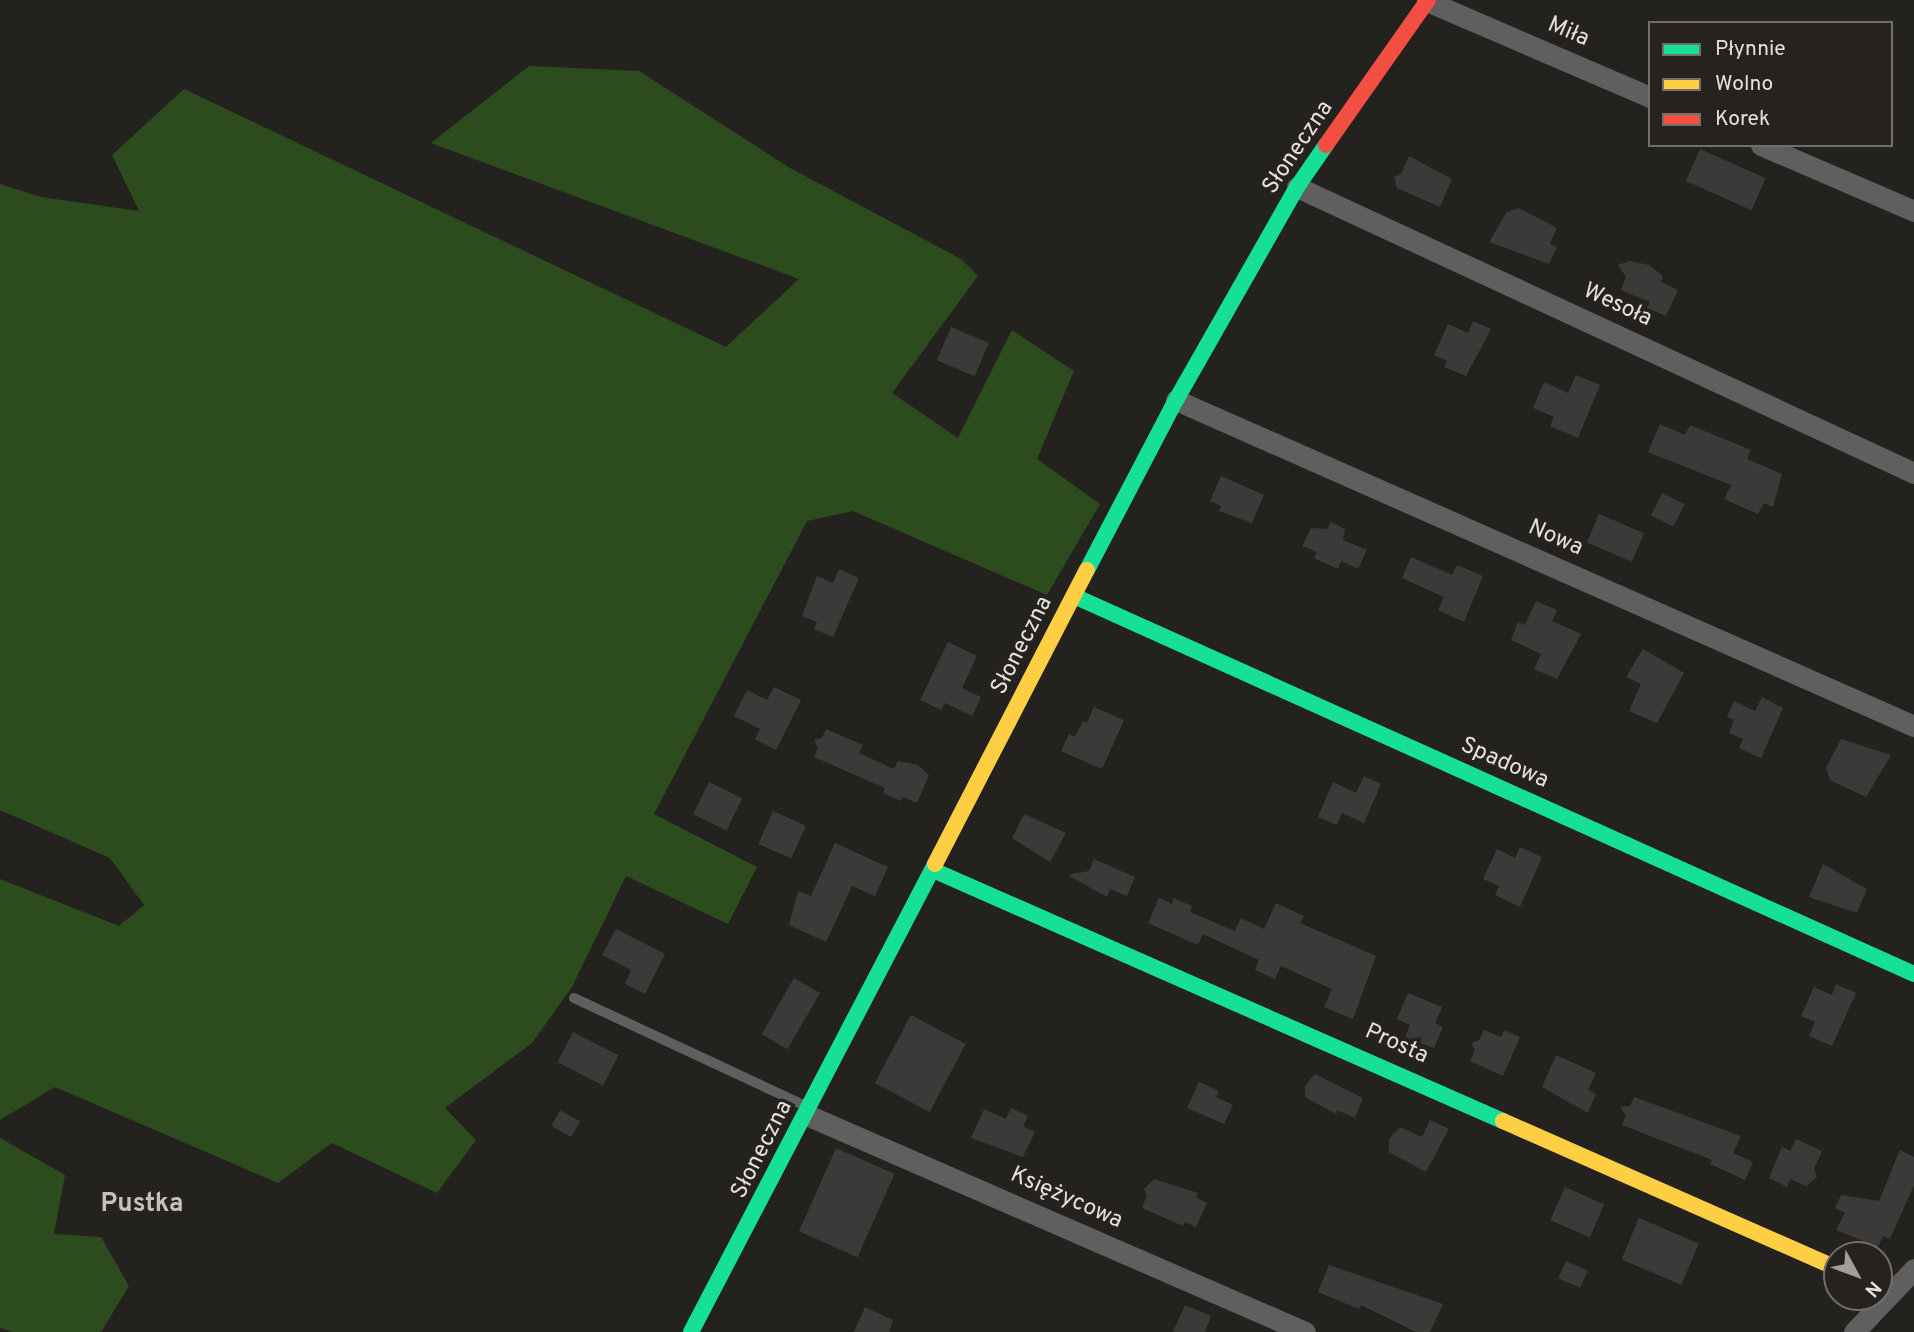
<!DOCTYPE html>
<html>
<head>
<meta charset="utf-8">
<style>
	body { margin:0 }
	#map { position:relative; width:1914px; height:1332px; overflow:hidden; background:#24221f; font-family:Overpass,sans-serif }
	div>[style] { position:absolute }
	.green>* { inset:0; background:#2c4c1d }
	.building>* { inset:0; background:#3c3a39; transform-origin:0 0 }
	.lane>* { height:10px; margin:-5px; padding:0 5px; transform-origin:5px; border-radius:5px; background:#605e5e }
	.street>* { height:21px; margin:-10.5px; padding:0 10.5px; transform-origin:10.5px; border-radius:10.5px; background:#605e5e }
	.fast>* { height:16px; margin:-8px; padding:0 8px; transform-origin:8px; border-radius:8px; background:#16e098 }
	.slow>* { height:16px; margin:-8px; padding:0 8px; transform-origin:8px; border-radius:8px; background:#ffcf43 }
	.jam>* { height:16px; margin:-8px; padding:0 8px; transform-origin:8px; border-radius:8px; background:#f24e42 }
	span { translate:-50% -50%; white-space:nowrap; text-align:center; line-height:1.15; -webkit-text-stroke:7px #26221d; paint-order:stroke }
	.street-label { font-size:23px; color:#e5e2df }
	.quarter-label { font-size:26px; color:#c5c0ba; font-weight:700 }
	.legend { position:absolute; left:1648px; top:21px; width:245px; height:126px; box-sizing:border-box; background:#26221d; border:2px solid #726f6b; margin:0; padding:9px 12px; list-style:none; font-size:21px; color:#e5e2df }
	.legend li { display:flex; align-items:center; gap:14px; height:35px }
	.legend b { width:35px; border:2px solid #726f6b }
	.north { position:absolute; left:1823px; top:1241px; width:70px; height:70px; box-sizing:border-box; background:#26221d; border:2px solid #726f6b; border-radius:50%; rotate:131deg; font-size:19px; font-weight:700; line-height:28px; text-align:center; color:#e5e2df }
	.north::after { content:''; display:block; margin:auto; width:24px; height:32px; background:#a19f9c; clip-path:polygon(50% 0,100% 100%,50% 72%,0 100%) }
</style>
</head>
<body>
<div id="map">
	<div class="green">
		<i style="clip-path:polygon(529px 66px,639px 71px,790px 168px,961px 259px,978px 276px,892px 393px,958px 438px,1012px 330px,1074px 371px,1037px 459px,1100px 504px,1047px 595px,853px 511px,807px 521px,654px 814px,757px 867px,728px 924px,626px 876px,572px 987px,532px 1043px,445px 1108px,476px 1140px,437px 1193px,332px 1143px,278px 1183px,55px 1087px,0 1120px,0 879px,119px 926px,144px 905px,110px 858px,0 810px,0 184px,41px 197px,139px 211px,112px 155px,184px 89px,726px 347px,799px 279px,431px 143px)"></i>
		<i style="clip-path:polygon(0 1138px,65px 1175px,54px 1234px,101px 1237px,129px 1286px,101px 1332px,12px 1332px,0 1328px)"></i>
	</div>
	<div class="building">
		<i style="left:1700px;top:149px;width:72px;height:35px;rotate:24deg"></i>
		<i style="clip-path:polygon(1409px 156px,1452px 179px,1440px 207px,1397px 188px,1394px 177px,1401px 174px)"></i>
		<i style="clip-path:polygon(1519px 208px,1557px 228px,1550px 244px,1557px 247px,1549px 264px,1489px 242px,1507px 212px)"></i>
		<i style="clip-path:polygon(1629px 261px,1649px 265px,1663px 276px,1661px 282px,1678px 290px,1666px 316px,1647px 308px,1650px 302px,1621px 290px,1626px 277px,1618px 265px)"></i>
		<i style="clip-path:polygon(1473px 321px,1491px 329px,1466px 376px,1444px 367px,1447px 361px,1434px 355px,1448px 324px,1468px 333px)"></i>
		<i style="left:951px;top:327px;width:41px;height:36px;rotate:23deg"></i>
		<i style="clip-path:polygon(1576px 375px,1600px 385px,1578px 438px,1550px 426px,1554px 417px,1533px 408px,1544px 382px,1568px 393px)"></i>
		<i style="clip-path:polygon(1660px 424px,1685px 435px,1690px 425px,1751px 450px,1747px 459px,1782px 474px,1773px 507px,1764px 503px,1758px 514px,1724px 499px,1731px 485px,1648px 452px)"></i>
		<i style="clip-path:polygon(1221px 476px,1264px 495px,1252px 523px,1219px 511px,1221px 506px,1210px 501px)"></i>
		<i style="left:1662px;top:493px;width:25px;height:25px;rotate:26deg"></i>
		<i style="left:1599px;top:514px;width:49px;height:31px;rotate:23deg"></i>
		<i style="clip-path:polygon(1331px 522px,1345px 529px,1343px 540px,1367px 550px,1358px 569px,1341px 561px,1338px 569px,1314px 558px,1317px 552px,1302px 546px,1311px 528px,1327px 529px)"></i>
		<i style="clip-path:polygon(1411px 557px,1452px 575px,1457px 565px,1483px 576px,1464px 622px,1438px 610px,1444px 597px,1402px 578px)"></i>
		<i style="clip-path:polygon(839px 569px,859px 578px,833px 637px,814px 629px,817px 622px,802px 616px,817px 576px,833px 583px)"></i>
		<i style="clip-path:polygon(1536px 601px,1557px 610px,1552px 621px,1581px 634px,1557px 679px,1534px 669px,1541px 654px,1511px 640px,1518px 622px,1525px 625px)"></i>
		<i style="clip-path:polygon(948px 642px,977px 656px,962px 688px,981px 697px,972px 716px,945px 703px,941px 710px,920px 700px)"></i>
		<i style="clip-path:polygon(1643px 649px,1684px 673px,1657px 723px,1629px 711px,1641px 684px,1626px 677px)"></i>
		<i style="clip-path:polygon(774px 687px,801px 700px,776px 750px,755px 739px,760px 729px,734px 716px,747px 690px,767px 700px)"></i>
		<i style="clip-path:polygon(1762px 697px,1783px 708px,1761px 758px,1739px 748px,1743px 739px,1729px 733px,1734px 720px,1727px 717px,1734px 701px,1755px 711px)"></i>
		<i style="clip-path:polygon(1094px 707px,1124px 720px,1102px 769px,1061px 751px,1069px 734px,1075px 737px,1083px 721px,1087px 723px)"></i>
		<i style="clip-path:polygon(826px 729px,863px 745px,859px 753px,894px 769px,898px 761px,918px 765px,929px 775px,917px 803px,903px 797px,901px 801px,883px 793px,885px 788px,814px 757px,818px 748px,814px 740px,822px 738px)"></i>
		<i style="clip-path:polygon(1841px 739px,1891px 755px,1866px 797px,1830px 780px,1826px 768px)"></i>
		<i style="clip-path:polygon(1364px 776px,1381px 784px,1364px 823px,1342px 813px,1337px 825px,1318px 817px,1333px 782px,1356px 793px)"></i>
		<i style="left:709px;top:782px;width:37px;height:36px;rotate:26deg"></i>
		<i style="left:773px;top:811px;width:36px;height:36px;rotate:24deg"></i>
		<i style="clip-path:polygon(1024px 814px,1066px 833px,1050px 862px,1012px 838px)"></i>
		<i style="clip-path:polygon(835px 843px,888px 867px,875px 896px,852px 886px,826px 942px,789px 925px,798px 891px,811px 896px)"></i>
		<i style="clip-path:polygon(1520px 847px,1542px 857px,1520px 907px,1495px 895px,1499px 886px,1483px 879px,1497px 849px,1515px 858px)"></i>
		<i style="clip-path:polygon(1094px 859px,1135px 877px,1127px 896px,1110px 889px,1107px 897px,1068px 875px,1089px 871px)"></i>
		<i style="clip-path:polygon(1823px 864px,1867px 889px,1857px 913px,1809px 897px)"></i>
		<i style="clip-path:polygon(1159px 898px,1172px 904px,1174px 898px,1192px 906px,1190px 912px,1235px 931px,1241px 918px,1264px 929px,1276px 903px,1304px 916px,1300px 923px,1376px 956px,1353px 1019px,1324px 1007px,1332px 989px,1281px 966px,1275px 979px,1255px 970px,1259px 960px,1203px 934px,1198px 945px,1148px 923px)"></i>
		<i style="clip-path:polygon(616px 929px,665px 954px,645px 994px,625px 984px,631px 970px,602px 955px)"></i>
		<i style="left:794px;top:978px;width:30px;height:65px;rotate:30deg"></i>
		<i style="clip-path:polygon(1836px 984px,1856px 993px,1832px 1046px,1809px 1036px,1815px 1022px,1801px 1016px,1814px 987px,1832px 995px)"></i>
		<i style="clip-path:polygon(1408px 993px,1442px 1007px,1435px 1023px,1443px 1027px,1434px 1048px,1405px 1037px,1410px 1025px,1397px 1019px)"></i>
		<i style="left:911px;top:1015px;width:62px;height:77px;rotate:28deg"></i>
		<i style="clip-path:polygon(1484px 1030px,1501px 1037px,1504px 1030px,1520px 1037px,1503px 1076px,1470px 1061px,1475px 1050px,1471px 1043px,1479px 1040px)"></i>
		<i style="left:573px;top:1032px;width:51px;height:34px;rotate:27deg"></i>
		<i style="clip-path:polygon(1556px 1055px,1596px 1073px,1588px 1090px,1596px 1094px,1588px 1113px,1542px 1087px)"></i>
		<i style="clip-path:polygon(1315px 1074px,1363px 1098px,1355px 1118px,1337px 1110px,1336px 1114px,1305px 1097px,1305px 1086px)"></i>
		<i style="clip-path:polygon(1199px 1082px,1219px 1091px,1216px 1097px,1233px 1105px,1224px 1124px,1187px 1108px)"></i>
		<i style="clip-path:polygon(1634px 1097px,1741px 1136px,1733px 1153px,1753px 1162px,1745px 1180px,1710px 1164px,1712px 1160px,1622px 1125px,1626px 1116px,1620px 1107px,1630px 1106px)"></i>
		<i style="clip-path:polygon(1011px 1108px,1028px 1116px,1023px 1126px,1035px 1132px,1023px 1157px,971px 1138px,984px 1109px,1006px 1119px)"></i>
		<i style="left:560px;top:1110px;width:23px;height:18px;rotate:29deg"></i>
		<i style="clip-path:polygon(1430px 1120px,1449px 1129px,1426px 1172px,1389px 1152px,1389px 1139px,1400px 1127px,1422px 1137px)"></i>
		<i style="clip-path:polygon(1796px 1139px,1822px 1151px,1814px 1169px,1817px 1177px,1806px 1186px,1790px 1179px,1787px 1187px,1769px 1178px,1782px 1147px,1790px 1151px)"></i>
		<i style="left:836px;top:1148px;width:64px;height:91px;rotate:24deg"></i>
		<i style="clip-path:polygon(1900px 1150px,1914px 1157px,1914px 1185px,1890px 1239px,1883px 1236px,1878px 1247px,1836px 1230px,1845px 1213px,1835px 1208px,1841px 1195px,1879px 1201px)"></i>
		<i style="clip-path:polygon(1154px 1179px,1198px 1193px,1196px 1197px,1207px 1203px,1196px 1227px,1185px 1222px,1183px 1226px,1142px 1208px,1147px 1195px,1144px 1189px)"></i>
		<i style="left:1565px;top:1187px;width:43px;height:36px;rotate:24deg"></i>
		<i style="left:1639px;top:1218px;width:65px;height:45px;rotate:23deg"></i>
		<i style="left:1566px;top:1261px;width:24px;height:19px;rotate:24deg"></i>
		<i style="clip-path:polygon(1329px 1265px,1443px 1304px,1430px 1332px,1416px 1332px,1361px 1305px,1359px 1309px,1318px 1292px)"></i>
		<i style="clip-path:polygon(1185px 1305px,1211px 1316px,1205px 1332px,1173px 1332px)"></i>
		<i style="clip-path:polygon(865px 1307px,893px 1320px,889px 1332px,854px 1332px)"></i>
	</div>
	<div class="lane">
		<i style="left:574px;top:998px;width:258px;rotate:25deg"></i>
	</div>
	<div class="street">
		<i style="left:1427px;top:1px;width:243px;rotate:23.3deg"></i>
		<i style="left:1761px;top:145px;width:167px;rotate:23.3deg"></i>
		<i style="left:1297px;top:187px;width:680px;rotate:24.87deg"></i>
		<i style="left:1176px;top:400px;width:807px;rotate:23.83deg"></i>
		<i style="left:807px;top:1115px;width:543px;rotate:23.54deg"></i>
		<i style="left:1854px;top:1332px;width:87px;rotate:-46.4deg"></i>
	</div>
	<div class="fast">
		<i style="left:1087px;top:570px;width:192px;rotate:-62.4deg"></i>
		<i style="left:1176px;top:400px;width:245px;rotate:-60.4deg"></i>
		<i style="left:1297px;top:187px;width:51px;rotate:-55.4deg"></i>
		<i style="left:1074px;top:596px;width:921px;rotate:24.23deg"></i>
		<i style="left:933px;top:870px;width:623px;rotate:23.77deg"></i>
		<i style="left:691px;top:1332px;width:528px;rotate:-62.46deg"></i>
	</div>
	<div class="slow">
		<i style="left:935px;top:864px;width:331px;rotate:-62.7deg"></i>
		<i style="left:1503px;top:1121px;width:365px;rotate:23.8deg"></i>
	</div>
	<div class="jam">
		<i style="left:1326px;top:145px;width:177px;rotate:-54.9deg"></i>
	</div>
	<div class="street-label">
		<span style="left:1568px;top:33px;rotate:23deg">Miła</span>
		<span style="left:1299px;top:148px;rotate:-56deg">Słoneczna</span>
		<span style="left:1617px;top:306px;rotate:25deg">Wesoła</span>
		<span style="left:1555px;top:539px;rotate:24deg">Nowa</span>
		<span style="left:1023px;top:646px;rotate:-63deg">Słoneczna</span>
		<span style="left:1504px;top:764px;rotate:24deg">Spadowa</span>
		<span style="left:1396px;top:1045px;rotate:24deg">Prosta</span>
		<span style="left:763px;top:1150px;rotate:-63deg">Słoneczna</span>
		<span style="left:1066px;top:1199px;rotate:24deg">Księżycowa</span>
	</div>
	<div class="quarter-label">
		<span style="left:142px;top:1205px">Pustka</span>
	</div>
	<ul class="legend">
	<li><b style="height:9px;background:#16e098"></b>Płynnie</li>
	<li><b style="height:9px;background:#ffcf43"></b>Wolno</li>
	<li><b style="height:9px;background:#f24e42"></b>Korek</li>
	</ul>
	<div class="north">N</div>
</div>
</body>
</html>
